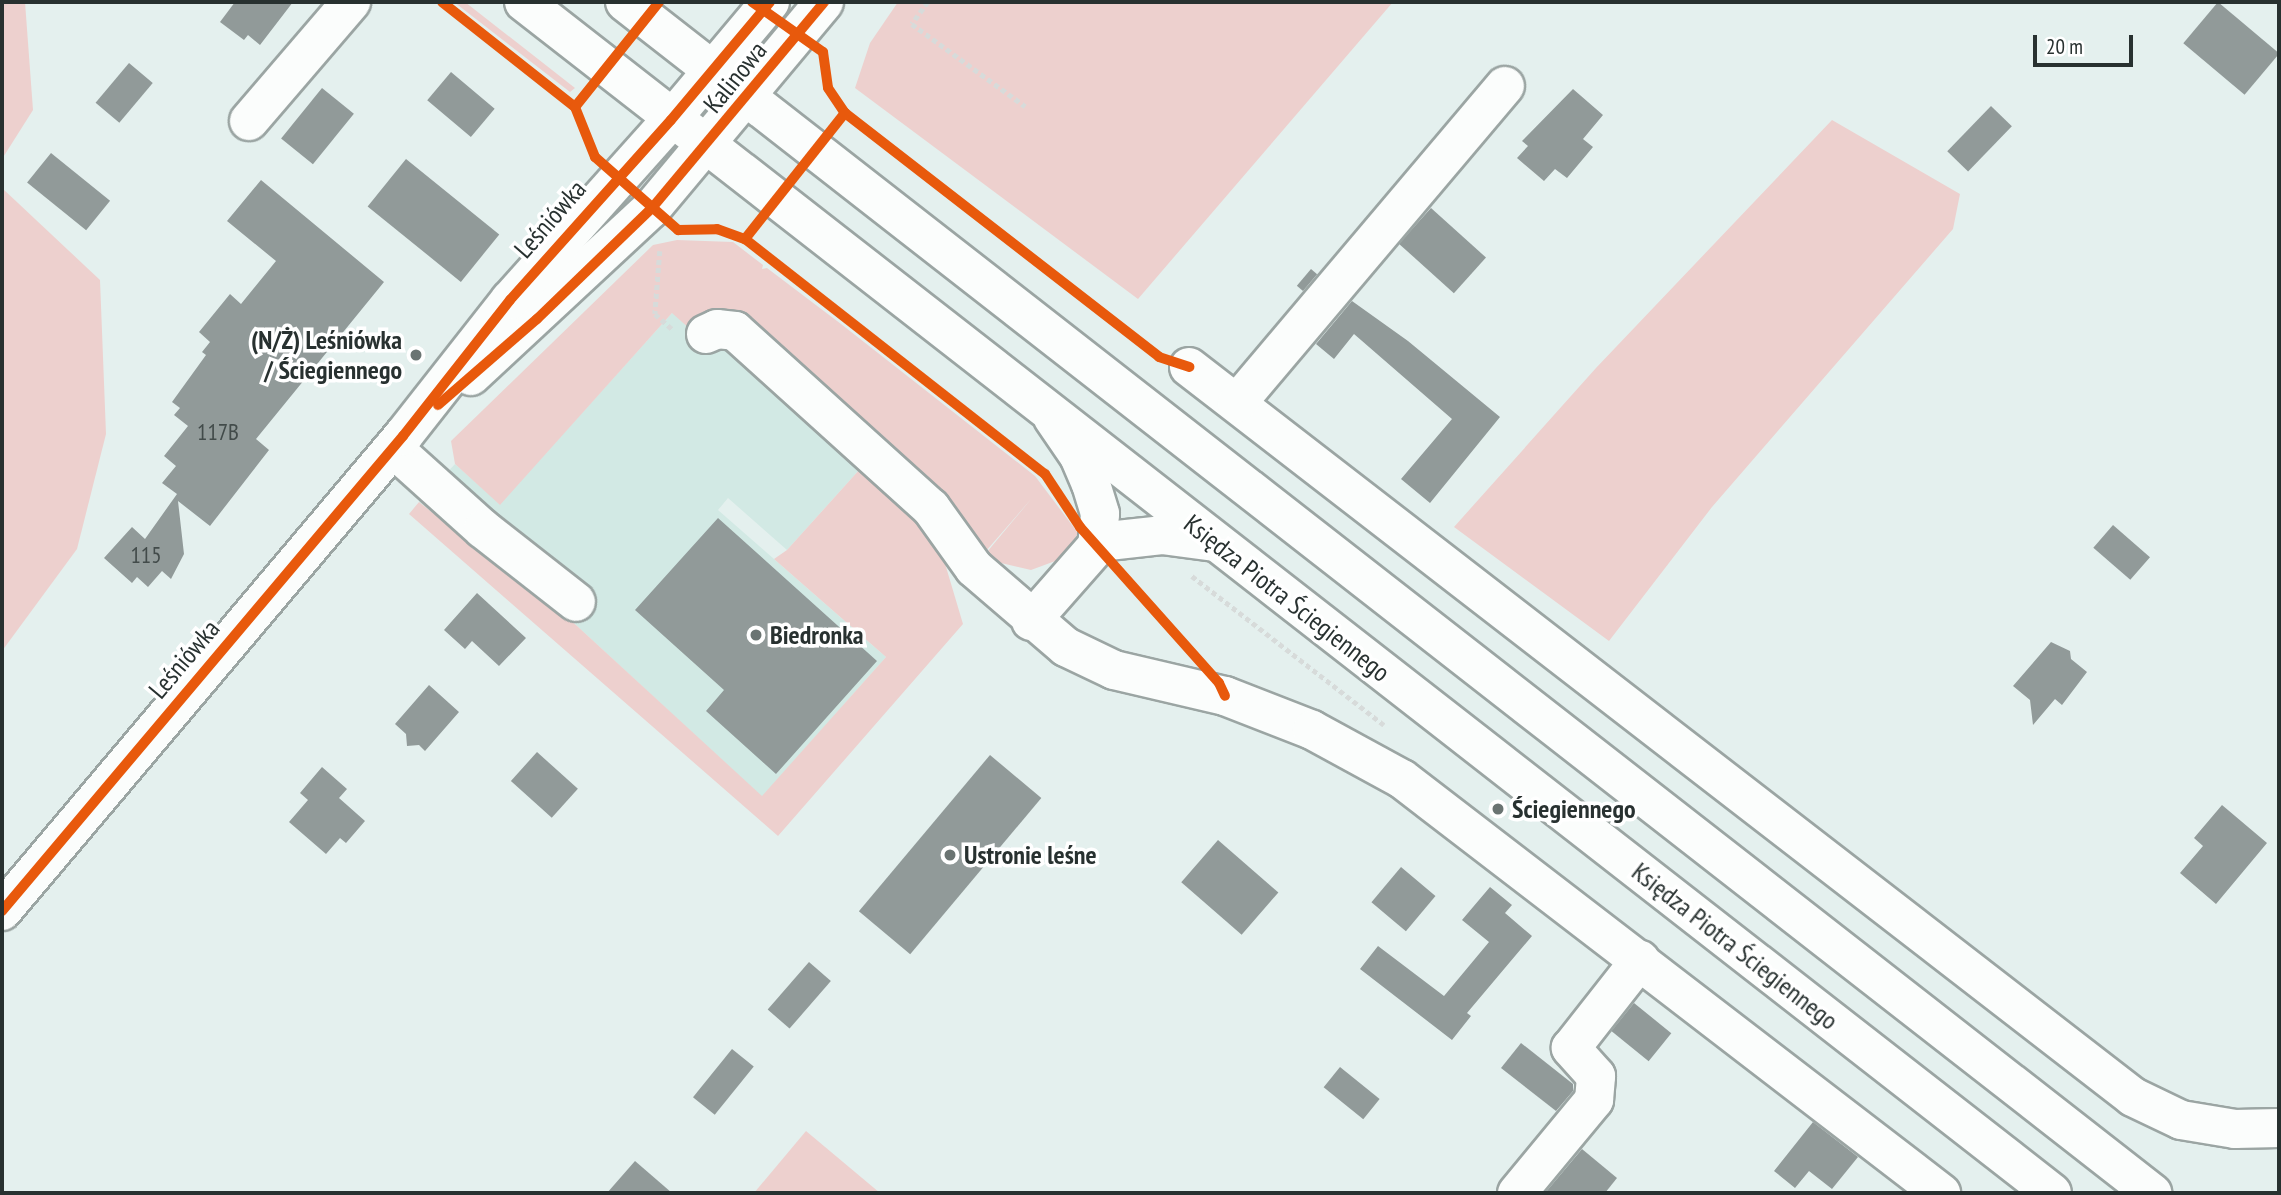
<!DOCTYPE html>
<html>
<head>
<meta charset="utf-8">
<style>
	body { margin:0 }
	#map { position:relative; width:2281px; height:1195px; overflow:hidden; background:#e4f0ee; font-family:"PT Sans Narrow",sans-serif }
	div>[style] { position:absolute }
	.built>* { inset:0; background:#d2e9e4 }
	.green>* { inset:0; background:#edd0ce }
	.building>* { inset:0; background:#919a99; transform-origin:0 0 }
	.path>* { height:4.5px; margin-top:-2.25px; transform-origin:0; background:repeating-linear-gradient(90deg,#d7dbda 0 5px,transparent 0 8.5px) }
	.roads { filter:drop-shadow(2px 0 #9ba5a3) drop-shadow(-2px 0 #9ba5a3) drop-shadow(0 2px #9ba5a3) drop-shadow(0 -2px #9ba5a3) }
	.minor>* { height:38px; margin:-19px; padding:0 19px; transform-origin:19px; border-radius:19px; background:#fbfdfc }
	.major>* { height:38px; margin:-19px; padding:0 19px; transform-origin:19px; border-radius:19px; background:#fbfdfc }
	.cycleway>* { height:10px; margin:-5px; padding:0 5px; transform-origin:5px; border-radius:5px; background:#e8590c }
	.dots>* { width:19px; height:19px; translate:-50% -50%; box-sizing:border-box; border:4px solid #fff; border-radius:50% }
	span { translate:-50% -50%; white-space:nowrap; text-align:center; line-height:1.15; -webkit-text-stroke:7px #fff; paint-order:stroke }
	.number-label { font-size:23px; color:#424b4a }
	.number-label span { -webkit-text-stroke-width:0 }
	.street-label { font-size:26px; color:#283130 }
	.poi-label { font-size:26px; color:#283130; font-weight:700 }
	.right { translate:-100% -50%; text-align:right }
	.left { translate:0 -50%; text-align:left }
	.frame { position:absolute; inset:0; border:4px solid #283130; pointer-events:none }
	.scale { position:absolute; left:2033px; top:35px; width:100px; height:32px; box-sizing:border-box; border:4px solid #283130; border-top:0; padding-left:9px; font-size:21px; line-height:24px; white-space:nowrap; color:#283130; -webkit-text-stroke:5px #fff; paint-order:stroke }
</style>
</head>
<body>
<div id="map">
	<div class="built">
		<i style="clip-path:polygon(712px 309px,732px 309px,741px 314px,860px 469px,787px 550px,728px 498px,718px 510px,886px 657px,762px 797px,576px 625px,419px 502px,455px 464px,500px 504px,672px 313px,698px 319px)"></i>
	</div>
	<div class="green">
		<i style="clip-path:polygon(2px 2px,25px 2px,33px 110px,2px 159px)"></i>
		<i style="clip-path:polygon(454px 2px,465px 2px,575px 88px,570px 92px)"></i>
		<i style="clip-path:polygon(898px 2px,1393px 2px,1138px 299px,855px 88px,870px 43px)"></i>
		<i style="clip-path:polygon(1832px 120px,1960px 194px,1953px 229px,1712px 507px,1609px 641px,1454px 527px,1596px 368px)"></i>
		<i style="clip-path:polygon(2px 188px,100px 280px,106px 434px,77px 549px,2px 651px)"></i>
		<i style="clip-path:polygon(677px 240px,733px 242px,763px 265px,762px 269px,767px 268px,841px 324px,1035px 476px,1078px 533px,1070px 547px,1058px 560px,1031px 570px,1001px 563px,987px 552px,1032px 498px,986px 551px,955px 509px,732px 309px,708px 311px,691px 330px,672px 313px,500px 505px,455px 464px,451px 441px,653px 245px)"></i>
		<i style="clip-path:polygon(860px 469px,938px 540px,963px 624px,778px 836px,409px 514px,419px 502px,576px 625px,762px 796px,886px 657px,774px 559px,787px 550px)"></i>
		<i style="clip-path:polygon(806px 1131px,880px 1193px,754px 1193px)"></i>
	</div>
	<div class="building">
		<i style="clip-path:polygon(235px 2px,293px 2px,260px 45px,248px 35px,244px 40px,220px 22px)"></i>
		<i style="left:2218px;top:2px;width:80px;height:54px;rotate:40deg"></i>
		<i style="left:129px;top:63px;width:31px;height:52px;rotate:40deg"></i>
		<i style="left:451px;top:72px;width:57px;height:37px;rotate:40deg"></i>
		<i style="left:322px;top:88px;width:41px;height:65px;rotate:39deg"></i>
		<i style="clip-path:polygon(1573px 89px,1603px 115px,1583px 139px,1593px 147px,1567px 178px,1555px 169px,1544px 181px,1517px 158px,1528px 146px,1522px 141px)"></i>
		<i style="left:1991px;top:106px;width:29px;height:63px;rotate:44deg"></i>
		<i style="left:51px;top:153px;width:76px;height:38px;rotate:39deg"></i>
		<i style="left:406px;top:159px;width:120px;height:61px;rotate:39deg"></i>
		<i style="clip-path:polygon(261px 180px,384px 282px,256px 439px,269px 450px,210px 526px,178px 501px,184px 554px,171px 579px,162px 571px,148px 587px,137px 577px,132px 583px,104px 558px,132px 527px,145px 539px,177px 494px,162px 483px,176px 466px,164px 456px,188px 426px,174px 415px,180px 408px,172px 402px,206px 355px,202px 352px,210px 342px,199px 332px,230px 294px,241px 304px,276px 261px,227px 221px)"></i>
		<i style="left:1431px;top:208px;width:74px;height:48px;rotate:42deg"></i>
		<i style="left:1311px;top:269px;width:8px;height:22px;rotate:40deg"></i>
		<i style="clip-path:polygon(1352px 301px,1408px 341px,1500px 417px,1430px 503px,1401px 479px,1452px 419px,1354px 334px,1334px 359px,1316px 344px)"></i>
		<i style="clip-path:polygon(718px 518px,877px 661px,776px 774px,706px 711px,724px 690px,635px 610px)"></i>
		<i style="left:2113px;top:525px;width:49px;height:30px;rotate:41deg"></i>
		<i style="clip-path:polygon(477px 593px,526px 638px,499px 666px,472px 641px,465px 649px,444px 630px)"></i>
		<i style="clip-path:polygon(2051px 642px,2070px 651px,2071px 659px,2087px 672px,2062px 705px,2055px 699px,2033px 725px,2030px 700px,2013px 686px)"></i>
		<i style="clip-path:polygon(429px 685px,459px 712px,425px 751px,419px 745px,407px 746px,406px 734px,395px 724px)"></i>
		<i style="left:537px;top:752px;width:55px;height:39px;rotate:42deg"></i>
		<i style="left:990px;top:755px;width:67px;height:204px;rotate:40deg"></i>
		<i style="clip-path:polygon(322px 767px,347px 789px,339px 798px,365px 821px,346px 843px,340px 838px,326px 854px,289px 822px,308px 800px,300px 793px)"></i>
		<i style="clip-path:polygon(2222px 805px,2267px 843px,2216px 904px,2180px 873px,2203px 846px,2194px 838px)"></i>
		<i style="left:1218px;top:840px;width:80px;height:56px;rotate:41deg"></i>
		<i style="left:1401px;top:867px;width:45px;height:46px;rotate:40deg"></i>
		<i style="clip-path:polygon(1490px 887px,1512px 905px,1505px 913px,1532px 936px,1467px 1013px,1471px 1016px,1452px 1040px,1360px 969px,1378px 946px,1444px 996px,1489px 942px,1462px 920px)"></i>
		<i style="left:809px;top:962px;width:29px;height:63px;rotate:41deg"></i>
		<i style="left:1634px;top:1003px;width:48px;height:36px;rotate:39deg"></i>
		<i style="clip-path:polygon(1521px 1043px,1573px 1084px,1573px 1091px,1556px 1111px,1501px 1068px)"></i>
		<i style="left:732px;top:1049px;width:28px;height:62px;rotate:39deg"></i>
		<i style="left:1340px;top:1067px;width:51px;height:26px;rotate:39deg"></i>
		<i style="clip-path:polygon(1813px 1122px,1858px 1157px,1832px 1189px,1809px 1171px,1795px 1188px,1774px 1171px)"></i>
		<i style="clip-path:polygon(1582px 1149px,1617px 1178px,1605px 1193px,1545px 1193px)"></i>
		<i style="clip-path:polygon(635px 1161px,672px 1193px,607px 1193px)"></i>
	</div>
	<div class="path">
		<i style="left:928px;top:2px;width:27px;rotate:126deg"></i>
		<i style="left:912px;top:24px;width:140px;rotate:36deg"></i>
		<i style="left:660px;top:251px;width:63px;rotate:94.5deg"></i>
		<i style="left:655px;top:314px;width:23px;rotate:41deg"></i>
		<i style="left:1192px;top:576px;width:243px;rotate:37.8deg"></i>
	</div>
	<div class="roads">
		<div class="minor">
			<i style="left:249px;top:121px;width:157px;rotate:-49.4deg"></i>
			<i style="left:706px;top:334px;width:12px;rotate:-24deg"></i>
			<i style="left:717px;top:329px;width:18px;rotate:6deg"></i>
			<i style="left:735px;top:331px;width:264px;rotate:42.1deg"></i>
			<i style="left:931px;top:508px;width:74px;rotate:54.4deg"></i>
			<i style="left:974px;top:568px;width:121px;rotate:40.7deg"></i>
			<i style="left:1066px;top:647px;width:53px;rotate:25.6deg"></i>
			<i style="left:1114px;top:670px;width:114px;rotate:13.2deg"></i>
			<i style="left:1225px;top:696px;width:93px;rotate:21.3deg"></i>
			<i style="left:1312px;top:730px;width:102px;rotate:28.6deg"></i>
			<i style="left:1402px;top:779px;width:680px;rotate:37.53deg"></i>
			<i style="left:1189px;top:367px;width:1193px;rotate:37.71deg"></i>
			<i style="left:2133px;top:1097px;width:53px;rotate:25.6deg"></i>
			<i style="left:2181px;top:1120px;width:55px;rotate:9.5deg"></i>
			<i style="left:2235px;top:1129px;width:44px;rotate:-1.3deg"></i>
			<i style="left:471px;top:376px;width:247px;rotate:-42.9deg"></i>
			<i style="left:652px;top:208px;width:268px;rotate:-50.1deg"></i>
			<i style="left:1237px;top:403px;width:415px;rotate:-49.8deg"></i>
			<i style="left:1053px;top:418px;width:46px;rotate:55.6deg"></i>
			<i style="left:1079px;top:456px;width:30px;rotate:67deg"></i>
			<i style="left:1091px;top:484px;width:31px;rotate:73deg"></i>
			<i style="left:1100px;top:514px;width:32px;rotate:95deg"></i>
			<i style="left:393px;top:448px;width:121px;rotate:42deg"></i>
			<i style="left:483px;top:529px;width:118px;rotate:38.1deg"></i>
			<i style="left:1031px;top:621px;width:100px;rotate:-48.7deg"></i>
			<i style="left:1097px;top:546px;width:12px;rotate:-24deg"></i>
			<i style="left:1108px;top:541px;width:54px;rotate:-6.3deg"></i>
			<i style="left:1162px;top:535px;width:53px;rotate:7.5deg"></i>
			<i style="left:2px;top:911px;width:622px;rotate:-49.83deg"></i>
			<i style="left:403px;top:436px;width:173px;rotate:-51.8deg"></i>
			<i style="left:510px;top:300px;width:241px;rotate:-48.2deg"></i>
			<i style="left:671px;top:120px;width:154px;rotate:-50deg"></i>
			<i style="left:1517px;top:1193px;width:121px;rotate:-50.4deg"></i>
			<i style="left:1594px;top:1100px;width:24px;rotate:-85deg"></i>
			<i style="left:1596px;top:1076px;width:38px;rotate:-132deg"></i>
			<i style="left:1571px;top:1048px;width:112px;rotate:-51.9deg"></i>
		</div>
		<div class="major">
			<i style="left:524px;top:2px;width:1937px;rotate:37.93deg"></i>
			<i style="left:625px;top:2px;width:1937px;rotate:37.95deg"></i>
		</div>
	</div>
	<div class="cycleway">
		<i style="left:442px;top:2px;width:169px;rotate:38.3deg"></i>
		<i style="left:575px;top:107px;width:54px;rotate:68.2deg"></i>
		<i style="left:595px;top:157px;width:111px;rotate:41.3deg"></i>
		<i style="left:678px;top:230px;width:39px;rotate:-1deg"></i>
		<i style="left:717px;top:229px;width:30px;rotate:20deg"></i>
		<i style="left:745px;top:239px;width:381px;rotate:38.1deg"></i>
		<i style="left:1045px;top:474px;width:64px;rotate:56.6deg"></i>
		<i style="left:1080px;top:527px;width:209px;rotate:48.3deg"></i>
		<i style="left:1219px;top:683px;width:14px;rotate:65deg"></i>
		<i style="left:752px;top:2px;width:87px;rotate:35.2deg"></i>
		<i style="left:823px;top:52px;width:36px;rotate:82deg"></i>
		<i style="left:828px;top:88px;width:30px;rotate:56deg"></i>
		<i style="left:845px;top:113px;width:398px;rotate:37.8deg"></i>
		<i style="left:1159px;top:357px;width:32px;rotate:18deg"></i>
		<i style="left:575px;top:107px;width:134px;rotate:-51.3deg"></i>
		<i style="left:745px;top:239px;width:161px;rotate:-51.6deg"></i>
		<i style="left:438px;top:405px;width:131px;rotate:-41deg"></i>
		<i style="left:537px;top:319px;width:160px;rotate:-44deg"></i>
		<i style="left:652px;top:208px;width:268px;rotate:-50.1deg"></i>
		<i style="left:2px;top:911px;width:622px;rotate:-49.83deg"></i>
		<i style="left:403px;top:436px;width:173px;rotate:-51.8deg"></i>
		<i style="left:510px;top:300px;width:241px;rotate:-48.2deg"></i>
		<i style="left:671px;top:120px;width:154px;rotate:-50deg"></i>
	</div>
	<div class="dots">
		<i style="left:416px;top:355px;background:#6a7472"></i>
		<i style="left:756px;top:635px;background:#6a7472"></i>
		<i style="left:1498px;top:809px;background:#6a7472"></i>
		<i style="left:950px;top:855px;background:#6a7472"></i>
	</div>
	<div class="number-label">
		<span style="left:218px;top:432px">117B</span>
		<span style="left:146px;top:555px">115</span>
	</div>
	<div class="street-label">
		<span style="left:735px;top:77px;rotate:-51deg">Kalinowa</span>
		<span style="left:550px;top:219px;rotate:-49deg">Leśniówka</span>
		<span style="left:1287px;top:598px;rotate:38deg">Księdza Piotra Ściegiennego</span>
		<span style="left:184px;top:659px;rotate:-50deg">Leśniówka</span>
		<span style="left:1735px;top:946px;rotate:38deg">Księdza Piotra Ściegiennego</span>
	</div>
	<div class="poi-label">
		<span class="right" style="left:402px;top:355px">(N/Ż) Leśniówka<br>/ Ściegiennego</span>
		<span class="left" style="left:770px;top:635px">Biedronka</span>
		<span class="left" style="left:1512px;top:809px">Ściegiennego</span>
		<span class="left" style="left:964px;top:855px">Ustronie leśne</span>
	</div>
	<div class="frame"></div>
	<div class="scale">20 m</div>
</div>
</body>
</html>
